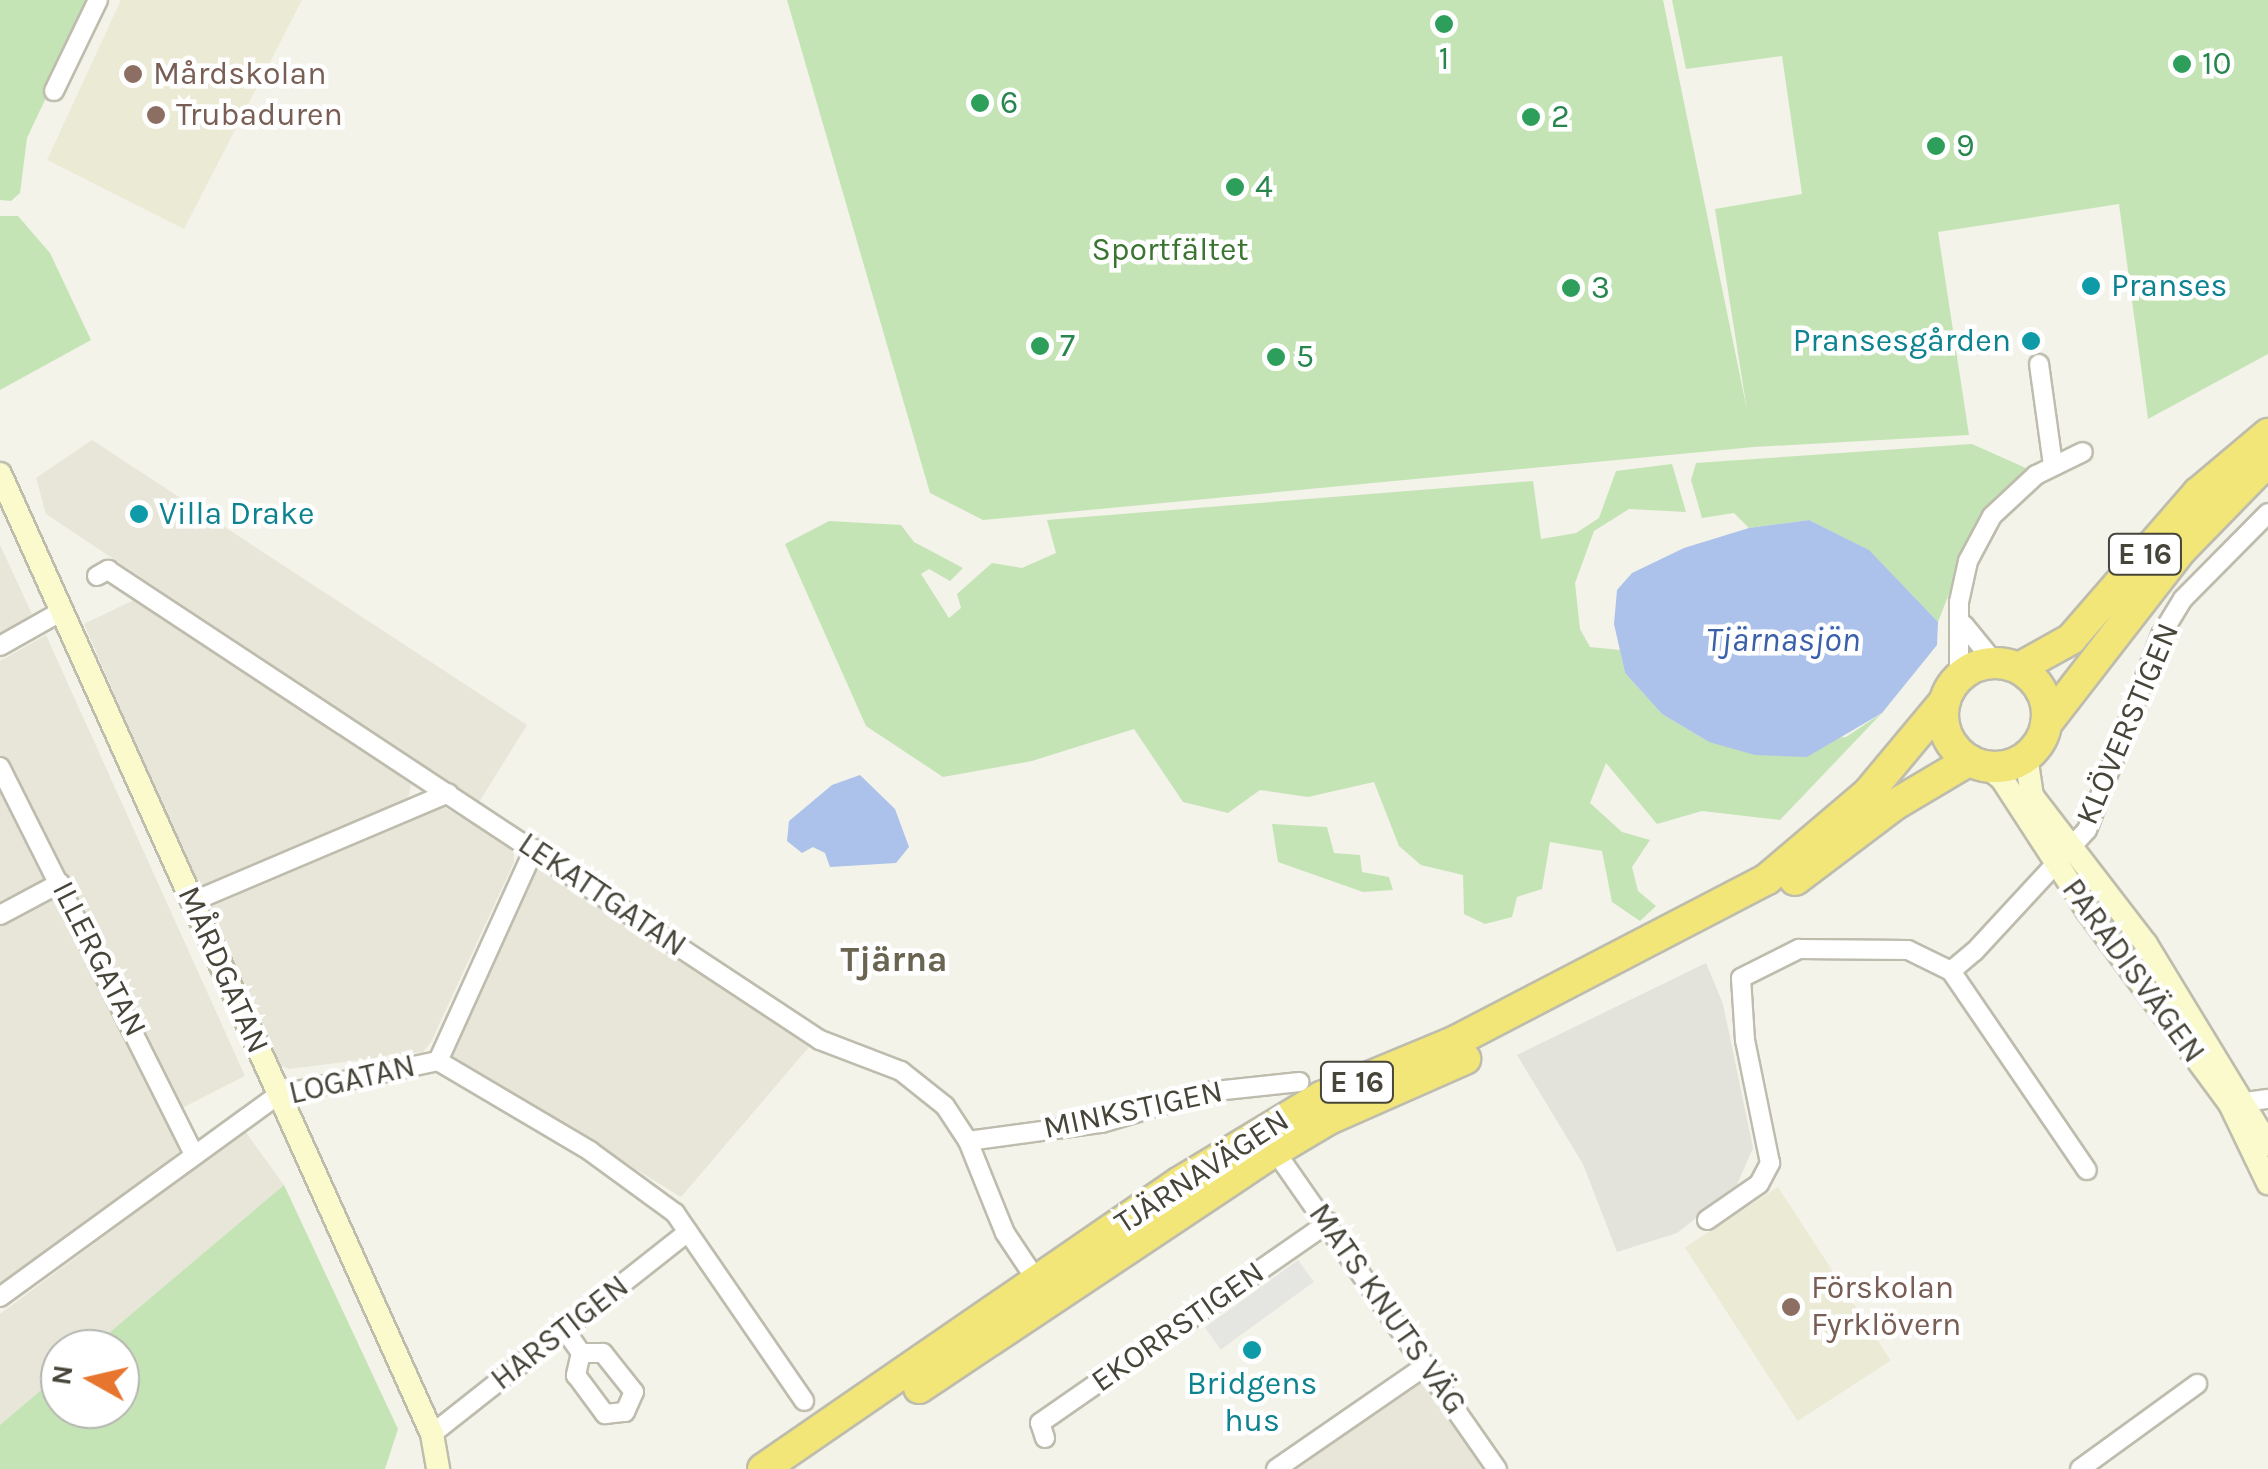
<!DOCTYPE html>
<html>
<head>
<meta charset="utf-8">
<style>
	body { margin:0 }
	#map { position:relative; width:2268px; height:1469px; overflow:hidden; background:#f3f3ea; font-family:Karla,sans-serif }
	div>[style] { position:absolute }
	.residential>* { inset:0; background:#e7e6d8 }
	.industrial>* { inset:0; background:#e3e2db }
	.education>* { inset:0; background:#ebead5; transform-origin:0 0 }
	.green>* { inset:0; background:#c5e4b6 }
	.parking>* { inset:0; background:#e5e5e1; transform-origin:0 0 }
	.water>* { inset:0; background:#acc2ea }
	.roads { filter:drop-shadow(2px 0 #bebcad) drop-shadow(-2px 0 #bebcad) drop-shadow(0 2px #bebcad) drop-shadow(0 -2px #bebcad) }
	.street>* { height:18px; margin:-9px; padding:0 9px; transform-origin:9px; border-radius:9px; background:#fff }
	.secondary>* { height:22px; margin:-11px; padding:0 11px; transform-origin:11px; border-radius:11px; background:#fafacd }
	.highway>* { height:30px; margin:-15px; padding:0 15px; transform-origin:15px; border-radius:15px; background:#f1e677 }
	.highway>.ring { margin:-15px; padding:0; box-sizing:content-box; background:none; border:30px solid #f1e677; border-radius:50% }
	.dots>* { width:28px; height:28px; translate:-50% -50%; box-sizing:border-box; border:5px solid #fff; border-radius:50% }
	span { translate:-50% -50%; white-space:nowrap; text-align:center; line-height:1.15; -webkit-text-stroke:9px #fff; paint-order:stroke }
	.shield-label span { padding:2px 8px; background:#fff; border:2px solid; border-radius:8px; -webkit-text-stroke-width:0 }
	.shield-label { font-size:30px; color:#474539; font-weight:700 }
	.leisure-label { font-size:32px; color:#27864d }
	.left { translate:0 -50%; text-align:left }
	.education-label { font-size:32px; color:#785e54 }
	.park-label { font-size:32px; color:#3a7430 }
	.culture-label { font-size:32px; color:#0d838f }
	.right { translate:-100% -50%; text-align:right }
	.street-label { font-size:32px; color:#474539 }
	.water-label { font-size:35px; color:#3b60aa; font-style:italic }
	.neighbourhood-label { font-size:35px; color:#696551; font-weight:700 }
	.north { position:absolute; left:40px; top:1329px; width:100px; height:100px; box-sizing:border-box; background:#fff; border:2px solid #b5b5b0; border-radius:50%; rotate:278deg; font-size:28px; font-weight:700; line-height:40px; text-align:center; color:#474539 }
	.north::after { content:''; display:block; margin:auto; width:35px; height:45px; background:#e7752d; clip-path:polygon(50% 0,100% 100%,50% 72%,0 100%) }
</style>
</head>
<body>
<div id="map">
	<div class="residential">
		<i style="clip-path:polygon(92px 440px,527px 725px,479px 802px,46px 514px,36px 478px)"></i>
		<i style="clip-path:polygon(0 545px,32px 614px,0 634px)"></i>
		<i style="clip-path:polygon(136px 599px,413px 775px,407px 804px,210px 886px,196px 883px,84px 624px)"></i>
		<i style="clip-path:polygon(46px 635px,245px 1076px,180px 1109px,0 759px,0 661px)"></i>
		<i style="clip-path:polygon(0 789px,47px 879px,0 901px)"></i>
		<i style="clip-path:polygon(444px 807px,514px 849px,514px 862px,431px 1042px,423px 1052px,289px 1069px,277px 1064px,210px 907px)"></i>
		<i style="clip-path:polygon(548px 869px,815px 1040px,681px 1197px,449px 1055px,529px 870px)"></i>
		<i style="clip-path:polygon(56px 894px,181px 1150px,0 1289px,0 925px)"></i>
		<i style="clip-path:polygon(245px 1131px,284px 1185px,90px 1349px,60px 1349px,60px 1374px,0 1425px,0 1314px)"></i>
		<i style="clip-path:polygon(1417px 1382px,1432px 1382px,1491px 1469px,1290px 1469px)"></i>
	</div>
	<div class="industrial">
		<i style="clip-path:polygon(1706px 963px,1723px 1004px,1753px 1148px,1736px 1187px,1677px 1233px,1617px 1252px,1583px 1164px,1517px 1055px)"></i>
	</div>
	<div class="education">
		<i style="clip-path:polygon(121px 0,302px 0,184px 229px,47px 160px)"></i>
		<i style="left:1778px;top:1187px;width:207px;height:111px;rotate:57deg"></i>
	</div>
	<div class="green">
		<i style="clip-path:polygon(0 0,92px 0,27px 138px,20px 193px,11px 201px,0 200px)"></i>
		<i style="clip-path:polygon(787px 0,1663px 0,1747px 410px,1715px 209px,1802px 194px,1782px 56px,1686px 69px,1672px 0,2268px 0,2268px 354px,2148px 419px,2119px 204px,1938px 232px,1969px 435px,1754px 447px,983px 520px,930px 493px)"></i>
		<i style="clip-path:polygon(0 216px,18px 216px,50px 253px,91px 340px,0 390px)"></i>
		<i style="clip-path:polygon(1972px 444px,2028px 469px,1980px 514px,1938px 622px,1868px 550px,1809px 520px,1749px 528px,1734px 513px,1702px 518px,1691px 480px,1696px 463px)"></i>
		<i style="clip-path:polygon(1672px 464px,1686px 512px,1629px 509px,1594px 531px,1575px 583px,1580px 629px,1590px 647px,1620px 650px,1625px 673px,1662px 714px,1709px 742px,1846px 737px,1882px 713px,1780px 820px,1702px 811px,1657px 824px,1606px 763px,1590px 803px,1622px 832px,1650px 840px,1632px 867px,1638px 891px,1656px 906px,1640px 921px,1612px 902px,1602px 851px,1550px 842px,1542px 889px,1517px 897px,1512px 917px,1485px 924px,1464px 914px,1463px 875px,1421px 865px,1399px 846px,1374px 782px,1308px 797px,1260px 790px,1228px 813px,1183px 802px,1134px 729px,1032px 761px,943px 777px,866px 726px,785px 544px,829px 521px,901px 525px,914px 542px,963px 568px,950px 581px,929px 569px,921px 574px,949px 618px,961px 608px,957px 594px,992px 563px,1022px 568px,1056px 553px,1047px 520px,1533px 481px,1541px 539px,1576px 533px,1599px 518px,1616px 471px)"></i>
		<i style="clip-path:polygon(1272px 824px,1327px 827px,1334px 853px,1360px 855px,1362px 872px,1389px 877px,1393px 890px,1363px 892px,1278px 862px)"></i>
		<i style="clip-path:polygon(284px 1185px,398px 1429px,385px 1469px,0 1469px,0 1425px,60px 1374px,60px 1409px,120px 1409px,120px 1349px,90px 1349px)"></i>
	</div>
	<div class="parking">
		<i style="left:1298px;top:1260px;width:27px;height:115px;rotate:54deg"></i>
	</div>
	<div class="water">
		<i style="clip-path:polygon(1809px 520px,1869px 550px,1938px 622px,1937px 645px,1882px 713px,1807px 757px,1755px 755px,1709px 742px,1662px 714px,1625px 673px,1614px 624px,1617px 590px,1632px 573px,1684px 548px,1749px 528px)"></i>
		<i style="clip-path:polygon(860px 775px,895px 809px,909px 847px,896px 863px,830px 867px,825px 853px,813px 847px,802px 853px,787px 841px,789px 821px,832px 785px)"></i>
	</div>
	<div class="roads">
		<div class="street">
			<i style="left:54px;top:91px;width:101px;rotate:-64.2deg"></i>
			<i style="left:2039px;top:364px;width:102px;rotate:82.1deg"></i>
			<i style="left:97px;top:576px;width:13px;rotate:-29deg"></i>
			<i style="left:108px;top:570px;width:853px;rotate:33.43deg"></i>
			<i style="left:820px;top:1040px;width:87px;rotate:20.9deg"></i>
			<i style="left:901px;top:1071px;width:56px;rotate:38.5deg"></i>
			<i style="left:945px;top:1106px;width:42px;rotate:56.7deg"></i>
			<i style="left:968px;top:1141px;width:99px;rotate:68.1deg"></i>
			<i style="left:1005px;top:1233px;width:58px;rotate:56.3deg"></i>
			<i style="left:1964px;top:625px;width:49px;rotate:50.8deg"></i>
			<i style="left:0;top:646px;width:69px;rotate:-29.5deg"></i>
			<i style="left:1959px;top:677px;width:75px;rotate:-90deg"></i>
			<i style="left:1959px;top:602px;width:42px;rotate:-77.6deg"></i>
			<i style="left:1968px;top:561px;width:51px;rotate:-61.9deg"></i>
			<i style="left:1992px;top:516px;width:60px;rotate:-43deg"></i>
			<i style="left:2036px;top:475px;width:52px;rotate:-26.1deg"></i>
			<i style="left:0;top:767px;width:432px;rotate:63.4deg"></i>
			<i style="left:194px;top:901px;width:276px;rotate:-23deg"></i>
			<i style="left:0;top:915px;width:68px;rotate:-28.1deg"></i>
			<i style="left:1951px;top:971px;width:241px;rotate:55.7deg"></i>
			<i style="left:438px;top:1061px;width:233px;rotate:-65.6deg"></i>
			<i style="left:2231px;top:1104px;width:37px;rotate:-8deg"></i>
			<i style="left:968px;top:1141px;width:135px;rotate:-7.7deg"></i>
			<i style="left:1102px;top:1123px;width:109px;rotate:-16.6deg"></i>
			<i style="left:1206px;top:1092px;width:94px;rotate:-6.1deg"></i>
			<i style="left:1275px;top:1151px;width:388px;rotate:55.1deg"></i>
			<i style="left:1707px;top:1220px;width:63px;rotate:-34.7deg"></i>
			<i style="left:1759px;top:1184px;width:24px;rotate:-62deg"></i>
			<i style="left:1770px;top:1163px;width:126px;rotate:-101.5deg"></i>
			<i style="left:1745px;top:1040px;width:62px;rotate:-93.7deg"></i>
			<i style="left:1741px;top:978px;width:65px;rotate:-26.6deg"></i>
			<i style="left:1799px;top:949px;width:109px;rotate:0.5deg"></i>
			<i style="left:1908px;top:950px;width:48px;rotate:26deg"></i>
			<i style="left:1951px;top:971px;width:30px;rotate:-40deg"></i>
			<i style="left:1974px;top:952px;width:166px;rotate:-47.2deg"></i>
			<i style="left:2087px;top:830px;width:209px;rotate:-69.2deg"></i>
			<i style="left:2161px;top:635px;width:42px;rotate:-58.6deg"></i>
			<i style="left:2183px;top:599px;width:121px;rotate:-45.3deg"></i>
			<i style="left:0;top:1297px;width:344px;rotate:-36deg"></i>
			<i style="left:278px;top:1095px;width:164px;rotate:-12deg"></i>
			<i style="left:438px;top:1061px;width:177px;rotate:30.6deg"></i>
			<i style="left:590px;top:1151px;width:105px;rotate:36.1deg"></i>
			<i style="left:675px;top:1213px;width:228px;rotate:55.5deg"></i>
			<i style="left:565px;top:1330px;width:28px;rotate:55deg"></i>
			<i style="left:581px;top:1353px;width:23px;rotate:103deg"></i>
			<i style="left:576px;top:1375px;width:49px;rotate:53.4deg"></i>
			<i style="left:605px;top:1414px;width:20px;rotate:-6deg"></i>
			<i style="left:625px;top:1412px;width:22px;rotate:-66deg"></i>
			<i style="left:634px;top:1392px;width:50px;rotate:-128.5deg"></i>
			<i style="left:603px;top:1353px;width:22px;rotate:180deg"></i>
			<i style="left:432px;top:1434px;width:326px;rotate:-38.3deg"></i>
			<i style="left:1045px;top:1438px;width:16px;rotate:-108deg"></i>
			<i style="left:1040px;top:1423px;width:352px;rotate:-34.8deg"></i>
			<i style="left:1276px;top:1469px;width:183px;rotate:-34.6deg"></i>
			<i style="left:2080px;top:1469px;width:145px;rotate:-36deg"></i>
		</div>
		<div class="secondary">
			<i style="left:0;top:474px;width:1053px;rotate:65.77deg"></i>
			<i style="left:432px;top:1434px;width:36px;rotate:80deg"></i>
			<i style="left:2026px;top:756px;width:40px;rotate:81.5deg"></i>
			<i style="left:2032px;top:796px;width:187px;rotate:52.4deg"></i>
			<i style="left:2146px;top:944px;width:235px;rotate:58.7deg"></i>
			<i style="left:1986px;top:766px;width:21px;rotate:39deg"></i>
			<i style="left:2002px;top:779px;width:156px;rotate:57deg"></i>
			<i style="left:2087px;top:910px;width:241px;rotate:53.6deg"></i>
			<i style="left:2230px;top:1104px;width:88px;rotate:64.3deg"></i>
		</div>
		<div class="highway">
			<i class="ring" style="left:1943px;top:663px;width:74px;height:74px"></i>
			<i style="left:2019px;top:668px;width:60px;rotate:-29.1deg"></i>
			<i style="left:2071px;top:639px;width:194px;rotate:-49deg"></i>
			<i style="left:2198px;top:493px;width:92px;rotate:-40.1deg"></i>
			<i style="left:2046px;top:724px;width:220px;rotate:-52.2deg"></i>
			<i style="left:2181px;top:550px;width:124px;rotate:-45.7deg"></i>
			<i style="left:1795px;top:880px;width:124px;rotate:-37.1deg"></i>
			<i style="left:1894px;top:805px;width:88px;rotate:-30.6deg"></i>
			<i style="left:919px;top:1388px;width:428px;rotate:-33.7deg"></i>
			<i style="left:1275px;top:1151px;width:63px;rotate:-30.7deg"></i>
			<i style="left:1329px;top:1119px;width:149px;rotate:-23.8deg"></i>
			<i style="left:763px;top:1469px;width:506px;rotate:-34.54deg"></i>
			<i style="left:1180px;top:1182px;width:165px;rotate:-31.1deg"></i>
			<i style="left:1321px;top:1097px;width:146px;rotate:-22.5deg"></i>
			<i style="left:1456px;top:1041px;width:351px;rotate:-27.5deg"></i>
			<i style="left:1767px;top:879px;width:133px;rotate:-40.4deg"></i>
			<i style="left:1868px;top:793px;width:120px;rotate:-50.1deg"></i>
		</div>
	</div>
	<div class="dots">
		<i style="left:1444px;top:24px;background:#2e9e5b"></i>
		<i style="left:2182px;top:64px;background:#2e9e5b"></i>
		<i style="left:133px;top:74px;background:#8d6e63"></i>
		<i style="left:980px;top:103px;background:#2e9e5b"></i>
		<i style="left:156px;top:115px;background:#8d6e63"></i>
		<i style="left:1531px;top:117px;background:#2e9e5b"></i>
		<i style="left:1936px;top:146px;background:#2e9e5b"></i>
		<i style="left:1235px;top:187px;background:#2e9e5b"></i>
		<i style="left:2091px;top:286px;background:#0f9aa8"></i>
		<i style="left:1571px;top:288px;background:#2e9e5b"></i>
		<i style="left:2031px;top:341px;background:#0f9aa8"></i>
		<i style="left:1040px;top:346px;background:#2e9e5b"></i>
		<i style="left:1276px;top:357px;background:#2e9e5b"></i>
		<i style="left:139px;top:514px;background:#0f9aa8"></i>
		<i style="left:1791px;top:1307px;background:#8d6e63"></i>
		<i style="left:1252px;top:1350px;background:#0f9aa8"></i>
	</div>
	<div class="shield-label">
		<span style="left:2145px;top:554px">E 16</span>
		<span style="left:1357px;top:1082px">E 16</span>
	</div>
	<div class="leisure-label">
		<span style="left:1444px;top:59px">1</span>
		<span class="left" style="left:2202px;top:64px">10</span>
		<span class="left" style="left:1000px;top:103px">6</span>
		<span class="left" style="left:1551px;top:117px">2</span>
		<span class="left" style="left:1956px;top:146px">9</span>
		<span class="left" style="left:1255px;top:187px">4</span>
		<span class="left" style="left:1591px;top:288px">3</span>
		<span class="left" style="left:1060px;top:346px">7</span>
		<span class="left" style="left:1296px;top:357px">5</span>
	</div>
	<div class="education-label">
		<span class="left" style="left:153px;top:74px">Mårdskolan</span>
		<span class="left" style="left:176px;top:115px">Trubaduren</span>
		<span class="left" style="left:1811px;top:1307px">Förskolan<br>Fyrklövern</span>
	</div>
	<div class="park-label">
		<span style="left:1170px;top:250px">Sportfältet</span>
	</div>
	<div class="culture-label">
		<span class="left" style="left:2111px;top:286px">Pranses</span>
		<span class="right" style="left:2011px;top:341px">Pransesgården</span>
		<span class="left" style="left:159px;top:514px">Villa Drake</span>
		<span style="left:1252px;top:1403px">Bridgens<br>hus</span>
	</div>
	<div class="street-label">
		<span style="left:2128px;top:724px;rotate:-67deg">KLÖVERSTIGEN</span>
		<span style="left:602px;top:895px;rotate:34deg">LEKATTGATAN</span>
		<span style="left:99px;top:959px;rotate:63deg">ILLERGATAN</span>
		<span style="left:223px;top:970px;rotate:66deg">MÅRDGATAN</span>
		<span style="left:2133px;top:971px;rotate:54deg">PARADISVÄGEN</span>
		<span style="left:352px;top:1080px;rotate:-13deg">LOGATAN</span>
		<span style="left:1133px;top:1110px;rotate:-12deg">MINKSTIGEN</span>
		<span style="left:1202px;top:1172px;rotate:-33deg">TJÄRNAVÄGEN</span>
		<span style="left:1387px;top:1309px;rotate:55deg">MATS KNUTS VÄG</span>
		<span style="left:1178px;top:1327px;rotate:-35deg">EKORRSTIGEN</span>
		<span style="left:560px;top:1333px;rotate:-38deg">HARSTIGEN</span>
	</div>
	<div class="water-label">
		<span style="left:1783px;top:640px">Tjärnasjön</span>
	</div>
	<div class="neighbourhood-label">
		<span style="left:894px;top:960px">Tjärna</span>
	</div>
	<div class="north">N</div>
</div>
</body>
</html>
